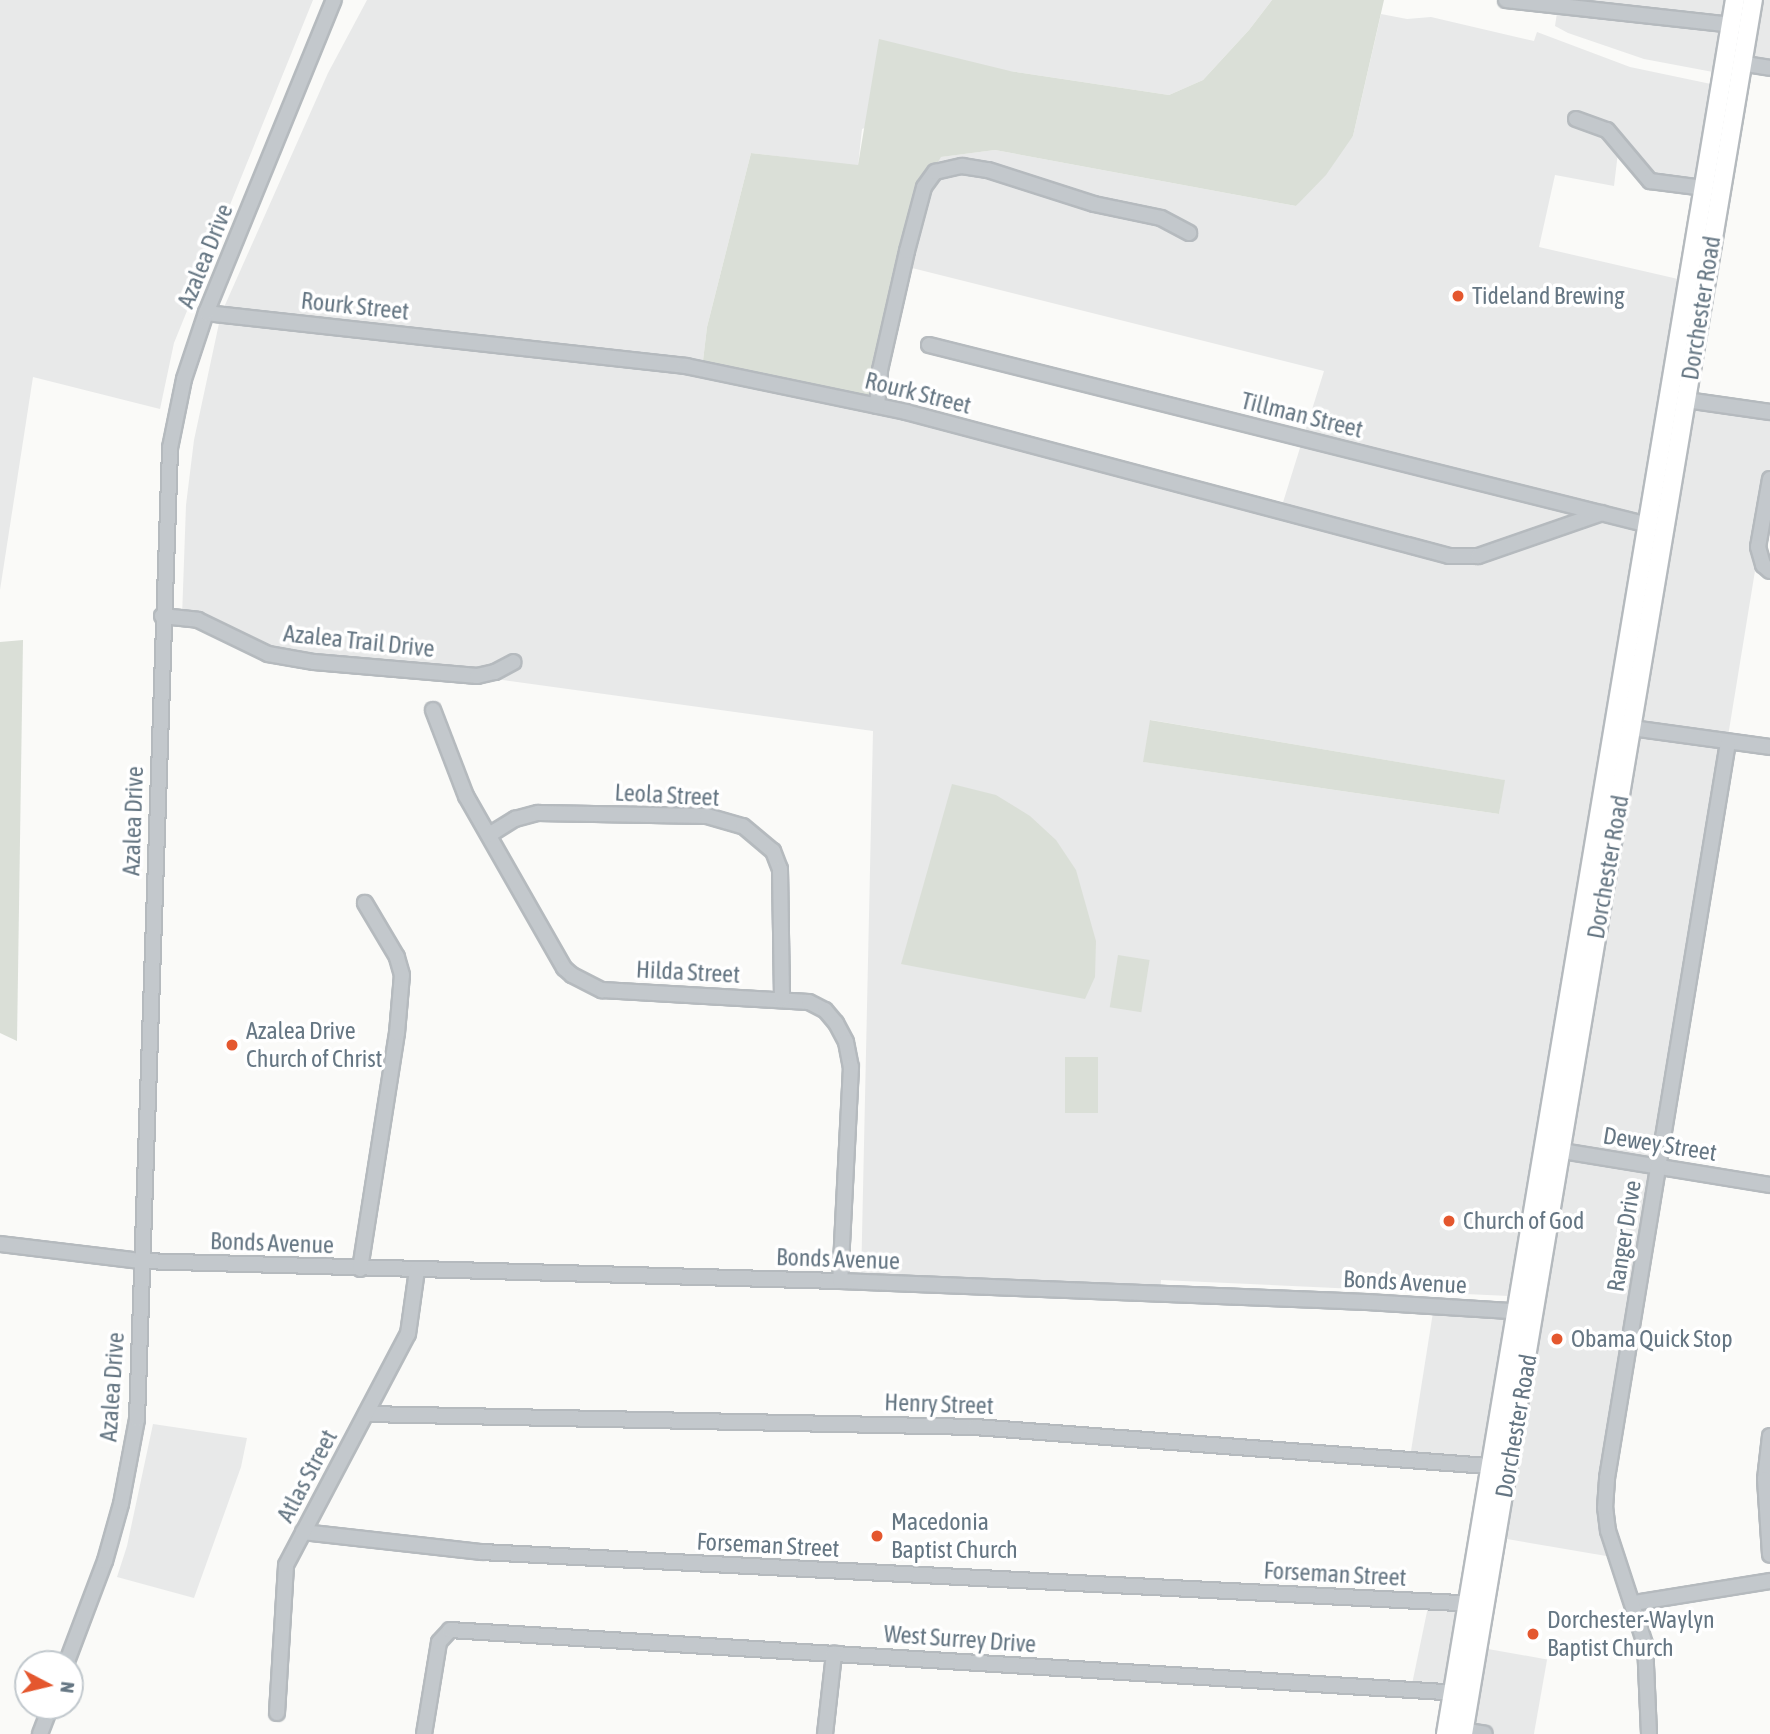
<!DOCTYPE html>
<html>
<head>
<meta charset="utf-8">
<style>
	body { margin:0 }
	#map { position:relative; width:1770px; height:1734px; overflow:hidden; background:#fafaf8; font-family:"Asap Condensed",sans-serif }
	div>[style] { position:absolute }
	.built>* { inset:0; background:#e8e9e9; transform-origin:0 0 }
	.green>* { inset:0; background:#dadfd7; transform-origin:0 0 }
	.roads { filter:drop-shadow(2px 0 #b5babe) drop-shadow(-2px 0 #b5babe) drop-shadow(0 2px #b5babe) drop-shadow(0 -2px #b5babe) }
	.minor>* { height:14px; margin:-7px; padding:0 7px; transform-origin:7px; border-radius:7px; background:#c3c8cc }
	.major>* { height:18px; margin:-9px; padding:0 9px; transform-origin:9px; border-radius:9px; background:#fff }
	.dots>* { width:19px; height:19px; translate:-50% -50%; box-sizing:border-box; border:4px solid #fff; border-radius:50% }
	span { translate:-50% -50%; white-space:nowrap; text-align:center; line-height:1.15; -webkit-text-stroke:7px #fff; paint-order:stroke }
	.street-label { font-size:24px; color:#657683 }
	.poi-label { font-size:24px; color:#657683 }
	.left { translate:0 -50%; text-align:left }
	.north { position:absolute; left:14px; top:1650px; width:70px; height:70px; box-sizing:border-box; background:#fff; border:2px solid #c1c8cd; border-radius:50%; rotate:97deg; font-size:19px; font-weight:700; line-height:28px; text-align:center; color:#657683 }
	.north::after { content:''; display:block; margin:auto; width:24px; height:32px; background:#e4572e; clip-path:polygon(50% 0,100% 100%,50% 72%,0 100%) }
</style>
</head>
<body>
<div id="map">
	<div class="built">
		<i style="clip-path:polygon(0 0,313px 0,174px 343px,160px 409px,33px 377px,0 590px)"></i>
		<i style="clip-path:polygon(evenodd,367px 0,1272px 0,1249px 30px,1203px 80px,1169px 95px,1010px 71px,862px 129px,858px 166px,751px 153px,707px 327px,702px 369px,805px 390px,1280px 512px,1324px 371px,904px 266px,940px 157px,995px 150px,1296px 206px,1353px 136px,1381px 14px,1407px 19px,1431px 17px,1534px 41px,1537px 32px,1630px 67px,1711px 84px,1694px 187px,1660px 184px,1619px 144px,1614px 186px,1555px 175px,1539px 247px,1678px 279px,1509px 1296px,1161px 1280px,1160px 1294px,861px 1282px,873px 731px,481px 677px,286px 658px,182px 617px,186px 505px,194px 440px,221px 314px,328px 73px,367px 0,1151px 720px,1504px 780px,1499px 814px,1144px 762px,1151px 720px)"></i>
		<i style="clip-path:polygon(1506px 0,1724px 0,1713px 72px,1644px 59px,1568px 33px,1555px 26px,1558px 6px)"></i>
		<i style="clip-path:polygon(1763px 0,1770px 0,1770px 68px,1752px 65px)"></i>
		<i style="clip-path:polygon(1695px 401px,1770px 412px,1770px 479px,1607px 1478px,1618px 1558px,1507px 1539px)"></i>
		<i style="left:1434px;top:1306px;width:74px;height:154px;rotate:9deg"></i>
		<i style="clip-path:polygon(153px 1424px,247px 1438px,241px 1467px,194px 1598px,117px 1577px,127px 1546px)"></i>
		<i style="clip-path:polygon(1429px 1602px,1458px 1604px,1445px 1691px,1411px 1689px)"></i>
		<i style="left:1488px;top:1649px;width:60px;height:86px;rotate:10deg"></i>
	</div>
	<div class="green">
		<i style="clip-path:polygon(1272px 0,1384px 0,1353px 136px,1326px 175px,1296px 206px,995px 150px,941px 157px,924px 187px,877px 406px,702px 369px,707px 327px,751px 153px,858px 165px,879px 39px,1010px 71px,1169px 95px,1203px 80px,1249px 30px)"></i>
		<i style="clip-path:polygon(23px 640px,17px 1041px,0 1033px,0 642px)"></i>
		<i style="clip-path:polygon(1150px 720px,1505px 780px,1499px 814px,1143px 762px)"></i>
		<i style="clip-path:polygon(952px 784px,996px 795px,1030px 816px,1056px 840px,1076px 870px,1096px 941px,1095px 977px,1085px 999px,901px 964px)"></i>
		<i style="left:1118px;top:955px;width:32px;height:53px;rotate:9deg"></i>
		<i style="left:1065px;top:1057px;width:33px;height:56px"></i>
	</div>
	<div class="roads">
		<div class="minor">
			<i style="left:1506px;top:0;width:236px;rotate:6.3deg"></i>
			<i style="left:1733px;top:62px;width:37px;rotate:9deg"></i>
			<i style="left:1576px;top:119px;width:33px;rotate:20deg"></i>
			<i style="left:1607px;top:130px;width:67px;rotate:49.9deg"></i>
			<i style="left:1650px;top:181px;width:63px;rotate:7.4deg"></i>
			<i style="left:206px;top:313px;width:483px;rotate:6.3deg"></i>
			<i style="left:686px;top:366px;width:225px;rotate:11.8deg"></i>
			<i style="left:906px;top:412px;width:562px;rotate:14.85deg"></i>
			<i style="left:1449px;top:556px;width:29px"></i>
			<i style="left:1478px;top:556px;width:131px;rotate:-19.1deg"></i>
			<i style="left:929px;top:345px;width:749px;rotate:14.05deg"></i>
			<i style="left:1686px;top:400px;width:85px;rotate:8.1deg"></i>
			<i style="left:877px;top:406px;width:36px;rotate:-85deg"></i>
			<i style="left:880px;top:370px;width:122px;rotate:-77.2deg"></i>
			<i style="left:907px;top:251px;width:66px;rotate:-75.1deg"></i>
			<i style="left:924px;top:187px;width:19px;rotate:-54deg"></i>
			<i style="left:935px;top:172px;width:28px;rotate:-13deg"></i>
			<i style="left:962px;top:166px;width:26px;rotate:9deg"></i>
			<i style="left:988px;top:170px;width:111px;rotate:17.8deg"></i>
			<i style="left:1094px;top:204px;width:68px;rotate:11.8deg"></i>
			<i style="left:1161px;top:218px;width:32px;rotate:28deg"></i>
			<i style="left:1770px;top:479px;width:69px;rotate:100deg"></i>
			<i style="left:1758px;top:547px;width:19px;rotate:74deg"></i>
			<i style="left:1763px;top:565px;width:9px;rotate:41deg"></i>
			<i style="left:162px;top:616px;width:36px;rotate:6deg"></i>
			<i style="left:198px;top:620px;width:78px;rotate:25.9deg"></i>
			<i style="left:268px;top:654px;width:47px;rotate:9.9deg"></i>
			<i style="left:314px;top:662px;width:164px;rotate:4.9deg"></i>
			<i style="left:477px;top:676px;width:18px;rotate:-13deg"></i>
			<i style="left:495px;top:672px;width:21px;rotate:-28deg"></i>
			<i style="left:433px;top:710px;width:92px;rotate:69deg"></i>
			<i style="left:466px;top:796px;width:198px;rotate:60.3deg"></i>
			<i style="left:564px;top:968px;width:11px;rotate:41deg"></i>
			<i style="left:572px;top:975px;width:34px;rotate:27deg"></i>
			<i style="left:602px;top:990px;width:207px;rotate:3.3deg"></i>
			<i style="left:809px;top:1002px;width:18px;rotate:27deg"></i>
			<i style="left:825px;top:1010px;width:17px;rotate:50deg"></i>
			<i style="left:836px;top:1023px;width:21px;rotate:62deg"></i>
			<i style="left:846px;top:1042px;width:25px;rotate:79deg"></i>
			<i style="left:851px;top:1067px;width:214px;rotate:92.9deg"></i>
			<i style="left:1624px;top:727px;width:147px;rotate:7.8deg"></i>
			<i style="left:489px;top:835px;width:31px;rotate:-32deg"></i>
			<i style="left:515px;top:819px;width:24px;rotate:-15deg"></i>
			<i style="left:538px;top:813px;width:169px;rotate:1deg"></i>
			<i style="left:707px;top:816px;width:37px;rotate:16deg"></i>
			<i style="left:743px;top:826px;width:39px;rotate:40deg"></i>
			<i style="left:773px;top:851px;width:19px;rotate:69deg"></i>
			<i style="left:780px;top:869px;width:130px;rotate:89.1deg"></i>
			<i style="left:1550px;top:1149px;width:223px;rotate:9.3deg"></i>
			<i style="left:0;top:1244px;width:141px;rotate:6.9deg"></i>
			<i style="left:140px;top:1261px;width:700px;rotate:1.64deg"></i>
			<i style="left:840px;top:1281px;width:527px;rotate:2.28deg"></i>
			<i style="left:1367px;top:1302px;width:159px;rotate:3.6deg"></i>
			<i style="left:360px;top:1269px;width:239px;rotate:-81.1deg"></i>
			<i style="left:397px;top:1033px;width:58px;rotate:-85.1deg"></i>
			<i style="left:402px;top:975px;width:19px;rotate:-106deg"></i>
			<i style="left:397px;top:957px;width:63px;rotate:-120.7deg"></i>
			<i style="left:366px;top:1414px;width:609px;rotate:1.22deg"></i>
			<i style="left:975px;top:1427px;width:528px;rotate:4.35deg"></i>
			<i style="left:1770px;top:1436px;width:43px;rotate:96.6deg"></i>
			<i style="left:1765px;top:1479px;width:76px;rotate:86.2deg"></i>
			<i style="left:303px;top:1532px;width:180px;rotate:6.4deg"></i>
			<i style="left:482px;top:1552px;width:995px;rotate:2.99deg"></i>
			<i style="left:1634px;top:1603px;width:138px;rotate:-9.2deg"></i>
			<i style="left:66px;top:1664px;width:110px;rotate:-69.3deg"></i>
			<i style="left:105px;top:1561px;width:59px;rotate:-74.3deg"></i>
			<i style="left:121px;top:1504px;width:86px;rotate:-79.3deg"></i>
			<i style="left:137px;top:1419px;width:972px;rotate:-88.05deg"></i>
			<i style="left:170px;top:448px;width:70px;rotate:-78.5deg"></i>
			<i style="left:184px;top:379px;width:70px;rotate:-71.6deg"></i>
			<i style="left:206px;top:313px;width:338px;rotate:-67.8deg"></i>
			<i style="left:277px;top:1713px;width:148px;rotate:-86.5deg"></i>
			<i style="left:286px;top:1565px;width:261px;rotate:-62.2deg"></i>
			<i style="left:408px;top:1334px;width:65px;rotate:-82deg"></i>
			<i style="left:1455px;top:1729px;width:30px;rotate:9deg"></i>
			<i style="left:40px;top:1734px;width:30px;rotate:-69deg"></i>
			<i style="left:424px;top:1734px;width:93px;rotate:-80.7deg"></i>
			<i style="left:439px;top:1642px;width:16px;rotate:-47deg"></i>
			<i style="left:450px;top:1630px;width:1013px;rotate:3.57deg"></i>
			<i style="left:825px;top:1734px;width:81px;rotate:-83.6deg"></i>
			<i style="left:1649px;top:1734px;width:90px;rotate:-92.5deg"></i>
			<i style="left:1645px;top:1644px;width:119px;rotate:-108.1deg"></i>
			<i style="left:1608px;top:1531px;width:23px;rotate:-97deg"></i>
			<i style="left:1605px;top:1508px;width:30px;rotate:-86deg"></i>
			<i style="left:1607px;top:1478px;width:746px;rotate:-80.66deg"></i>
		</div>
		<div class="major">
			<i style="left:1446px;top:1734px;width:1758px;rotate:-80.54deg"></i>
			<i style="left:1463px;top:1734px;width:1758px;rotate:-80.51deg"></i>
		</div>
	</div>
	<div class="dots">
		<i style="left:1458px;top:296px;background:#e4572e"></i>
		<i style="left:232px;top:1045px;background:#e4572e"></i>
		<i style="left:1449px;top:1221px;background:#e4572e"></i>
		<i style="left:1557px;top:1339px;background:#e4572e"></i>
		<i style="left:877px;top:1536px;background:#e4572e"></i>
		<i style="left:1533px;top:1634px;background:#e4572e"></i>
	</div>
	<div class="street-label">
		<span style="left:205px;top:256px;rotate:-68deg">Azalea Drive</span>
		<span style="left:355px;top:306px;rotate:6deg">Rourk Street</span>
		<span style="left:1701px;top:308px;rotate:-81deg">Dorchester Road</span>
		<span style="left:918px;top:393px;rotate:14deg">Rourk Street</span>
		<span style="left:1302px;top:415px;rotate:14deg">Tillman Street</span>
		<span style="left:359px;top:641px;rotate:6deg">Azalea Trail Drive</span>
		<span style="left:667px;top:795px;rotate:3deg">Leola Street</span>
		<span style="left:133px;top:821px;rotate:-88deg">Azalea Drive</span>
		<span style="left:1608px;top:867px;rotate:-80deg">Dorchester Road</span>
		<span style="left:688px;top:972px;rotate:3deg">Hilda Street</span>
		<span style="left:1660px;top:1144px;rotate:9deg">Dewey Street</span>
		<span style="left:1624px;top:1236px;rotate:-81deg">Ranger Drive</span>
		<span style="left:272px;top:1243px;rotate:2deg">Bonds Avenue</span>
		<span style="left:838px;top:1259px;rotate:2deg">Bonds Avenue</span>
		<span style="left:1405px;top:1282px;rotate:3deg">Bonds Avenue</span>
		<span style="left:112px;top:1387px;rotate:-86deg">Azalea Drive</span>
		<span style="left:939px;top:1404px;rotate:2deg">Henry Street</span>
		<span style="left:1516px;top:1426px;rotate:-80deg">Dorchester Road</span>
		<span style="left:307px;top:1476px;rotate:-62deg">Atlas Street</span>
		<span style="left:768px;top:1545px;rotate:3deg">Forseman Street</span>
		<span style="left:1335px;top:1574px;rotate:3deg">Forseman Street</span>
		<span style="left:960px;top:1639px;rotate:4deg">West Surrey Drive</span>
	</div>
	<div class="poi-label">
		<span class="left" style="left:1472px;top:296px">Tideland Brewing</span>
		<span class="left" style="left:246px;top:1045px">Azalea Drive<br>Church of Christ</span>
		<span class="left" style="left:1463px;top:1221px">Church of God</span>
		<span class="left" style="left:1571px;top:1339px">Obama Quick Stop</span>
		<span class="left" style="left:891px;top:1536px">Macedonia<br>Baptist Church</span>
		<span class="left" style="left:1547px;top:1634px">Dorchester-Waylyn<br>Baptist Church</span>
	</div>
	<div class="north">N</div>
</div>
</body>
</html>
